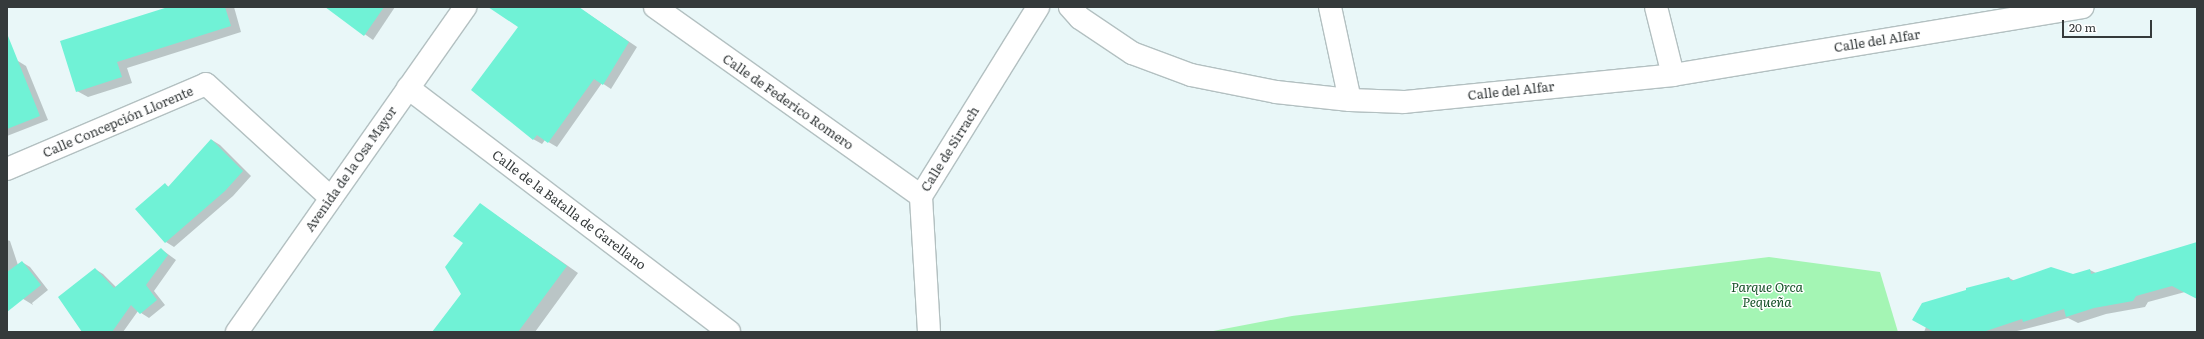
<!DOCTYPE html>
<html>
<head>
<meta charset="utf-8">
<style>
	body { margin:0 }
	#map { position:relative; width:2204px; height:339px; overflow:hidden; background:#e9f7f8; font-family:Literata,serif }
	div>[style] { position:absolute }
	.green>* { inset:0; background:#a4f5b4 }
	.shadow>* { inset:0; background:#0003 }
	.building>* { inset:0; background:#70f2d6 }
	.roads { filter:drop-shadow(1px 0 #b3c0c1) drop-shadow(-1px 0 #b3c0c1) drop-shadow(0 1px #b3c0c1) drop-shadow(0 -1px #b3c0c1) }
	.street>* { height:22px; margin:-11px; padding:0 11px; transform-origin:11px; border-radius:11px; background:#fff }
	.secondary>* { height:22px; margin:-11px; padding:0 11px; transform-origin:11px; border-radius:11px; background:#fff }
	span { translate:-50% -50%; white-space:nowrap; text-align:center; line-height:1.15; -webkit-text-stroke:3px #fff; paint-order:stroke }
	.street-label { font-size:13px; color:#353a3b }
	.park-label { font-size:13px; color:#145026; font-style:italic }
	.frame { position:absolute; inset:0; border:8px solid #353a3b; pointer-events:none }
	.scale { position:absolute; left:2062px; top:20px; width:90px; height:18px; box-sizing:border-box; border:2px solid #353a3b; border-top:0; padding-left:5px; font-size:12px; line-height:14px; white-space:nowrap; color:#353a3b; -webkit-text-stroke:3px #fff; paint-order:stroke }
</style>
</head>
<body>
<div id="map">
	<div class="green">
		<i style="clip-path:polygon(1769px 257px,1880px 272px,1898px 332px,1208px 332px,1292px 316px)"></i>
	</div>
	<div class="shadow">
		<i style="clip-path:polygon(171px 7px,234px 7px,241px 32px,127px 68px,132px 83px,88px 97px,77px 91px)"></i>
		<i style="clip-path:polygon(335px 7px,395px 7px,373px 40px,332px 11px)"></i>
		<i style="clip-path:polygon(518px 7px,578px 7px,637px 47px,611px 89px,602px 83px,557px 147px,545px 140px,542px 144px,533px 139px)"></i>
		<i style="clip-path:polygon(18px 61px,26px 66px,48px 120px,7px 136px,7px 65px)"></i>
		<i style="clip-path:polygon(212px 140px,220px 145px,251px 176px,233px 196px,174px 247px,166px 242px,165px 184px,169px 187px)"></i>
		<i style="clip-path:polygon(480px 204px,578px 273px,535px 332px,434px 332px,462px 294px,465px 243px)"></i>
		<i style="clip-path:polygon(7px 240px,10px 241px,18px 265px,22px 262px,30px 267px,48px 290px,32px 303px,33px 305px,7px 289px)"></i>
		<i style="clip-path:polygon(2197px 243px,2197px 298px,2185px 292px,2148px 302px,2145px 307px,2106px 314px,2078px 323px,2068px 318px,2013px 332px,1924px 332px,1926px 327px,2009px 278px,2015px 281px,2073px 275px,2090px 270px,2096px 273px)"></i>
		<i style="clip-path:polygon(161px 249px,176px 260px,154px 291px,165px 305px,149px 318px,138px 311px,123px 332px,81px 332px,95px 269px,103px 274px,117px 288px)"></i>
	</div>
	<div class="building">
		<i style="clip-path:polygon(168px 7px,225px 7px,231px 26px,117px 62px,122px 77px,76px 92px,60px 41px)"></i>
		<i style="clip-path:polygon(325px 7px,384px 7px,364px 36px)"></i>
		<i style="clip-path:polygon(488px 7px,579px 7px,629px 42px,603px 85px,594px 79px,548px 143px,537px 135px,533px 140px,471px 90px,518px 27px)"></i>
		<i style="clip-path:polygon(8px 36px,40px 116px,7px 129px,7px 37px)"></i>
		<i style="clip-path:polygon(211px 139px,243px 171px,225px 191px,165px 243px,135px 209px,165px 183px,168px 187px)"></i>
		<i style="clip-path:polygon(480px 203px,567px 266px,518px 332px,432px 332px,461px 294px,445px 267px,463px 243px,453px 236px)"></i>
		<i style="clip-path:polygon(2197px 242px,2197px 299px,2172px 286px,2136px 296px,2133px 301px,2094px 308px,2066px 317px,2064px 309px,2023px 322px,2022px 319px,1983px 332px,1934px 332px,1912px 320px,1922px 303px,1966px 290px,1966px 288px,2009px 277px,2011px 281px,2051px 267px,2073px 274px,2090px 269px,2091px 274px)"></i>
		<i style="clip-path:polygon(161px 248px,168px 255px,146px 285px,157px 300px,140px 314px,131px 305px,112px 332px,82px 332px,58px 297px,95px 268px,114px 288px)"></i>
		<i style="clip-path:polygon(22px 261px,41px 285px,7px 312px,7px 272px)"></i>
	</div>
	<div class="roads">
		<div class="street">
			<i style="left:655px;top:7px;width:326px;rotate:35.4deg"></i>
			<i style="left:1070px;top:7px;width:15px;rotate:48deg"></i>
			<i style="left:1080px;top:18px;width:63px;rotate:33.9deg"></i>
			<i style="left:1132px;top:53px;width:63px;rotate:20.4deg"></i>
			<i style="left:1191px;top:75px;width:87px;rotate:11.3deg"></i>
			<i style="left:1276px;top:92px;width:74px;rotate:6.2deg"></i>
			<i style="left:1350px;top:100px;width:54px;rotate:2.1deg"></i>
			<i style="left:1404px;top:102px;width:270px;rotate:-5.7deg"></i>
			<i style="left:1673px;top:75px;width:415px;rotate:-9.4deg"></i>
			<i style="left:1330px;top:7px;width:95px;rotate:77.9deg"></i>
			<i style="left:1656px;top:7px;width:70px;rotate:76deg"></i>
			<i style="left:408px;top:88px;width:403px;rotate:37.2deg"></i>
			<i style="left:7px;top:169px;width:216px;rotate:-23.1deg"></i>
			<i style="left:206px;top:84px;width:169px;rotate:42.4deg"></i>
			<i style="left:929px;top:332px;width:136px;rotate:-93.4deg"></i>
			<i style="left:921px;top:196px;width:222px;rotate:-58.2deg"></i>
		</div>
		<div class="secondary">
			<i style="left:237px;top:332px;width:397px;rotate:-54.9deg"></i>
		</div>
	</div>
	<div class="street-label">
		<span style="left:1877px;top:41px;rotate:-9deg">Calle del Alfar</span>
		<span style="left:1511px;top:91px;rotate:-6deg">Calle del Alfar</span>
		<span style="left:788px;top:102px;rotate:35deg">Calle de Federico Romero</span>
		<span style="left:118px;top:122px;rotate:-23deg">Calle Concepción Llorente</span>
		<span style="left:950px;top:149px;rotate:-58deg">Calle de Sirrach</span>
		<span style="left:351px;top:169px;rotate:-55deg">Avenida de la Osa Mayor</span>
		<span style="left:569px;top:210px;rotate:37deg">Calle de la Batalla de Garellano</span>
	</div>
	<div class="park-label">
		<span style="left:1767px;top:295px">Parque Orca<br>Pequeña</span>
	</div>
	<div class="frame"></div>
	<div class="scale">20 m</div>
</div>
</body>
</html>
